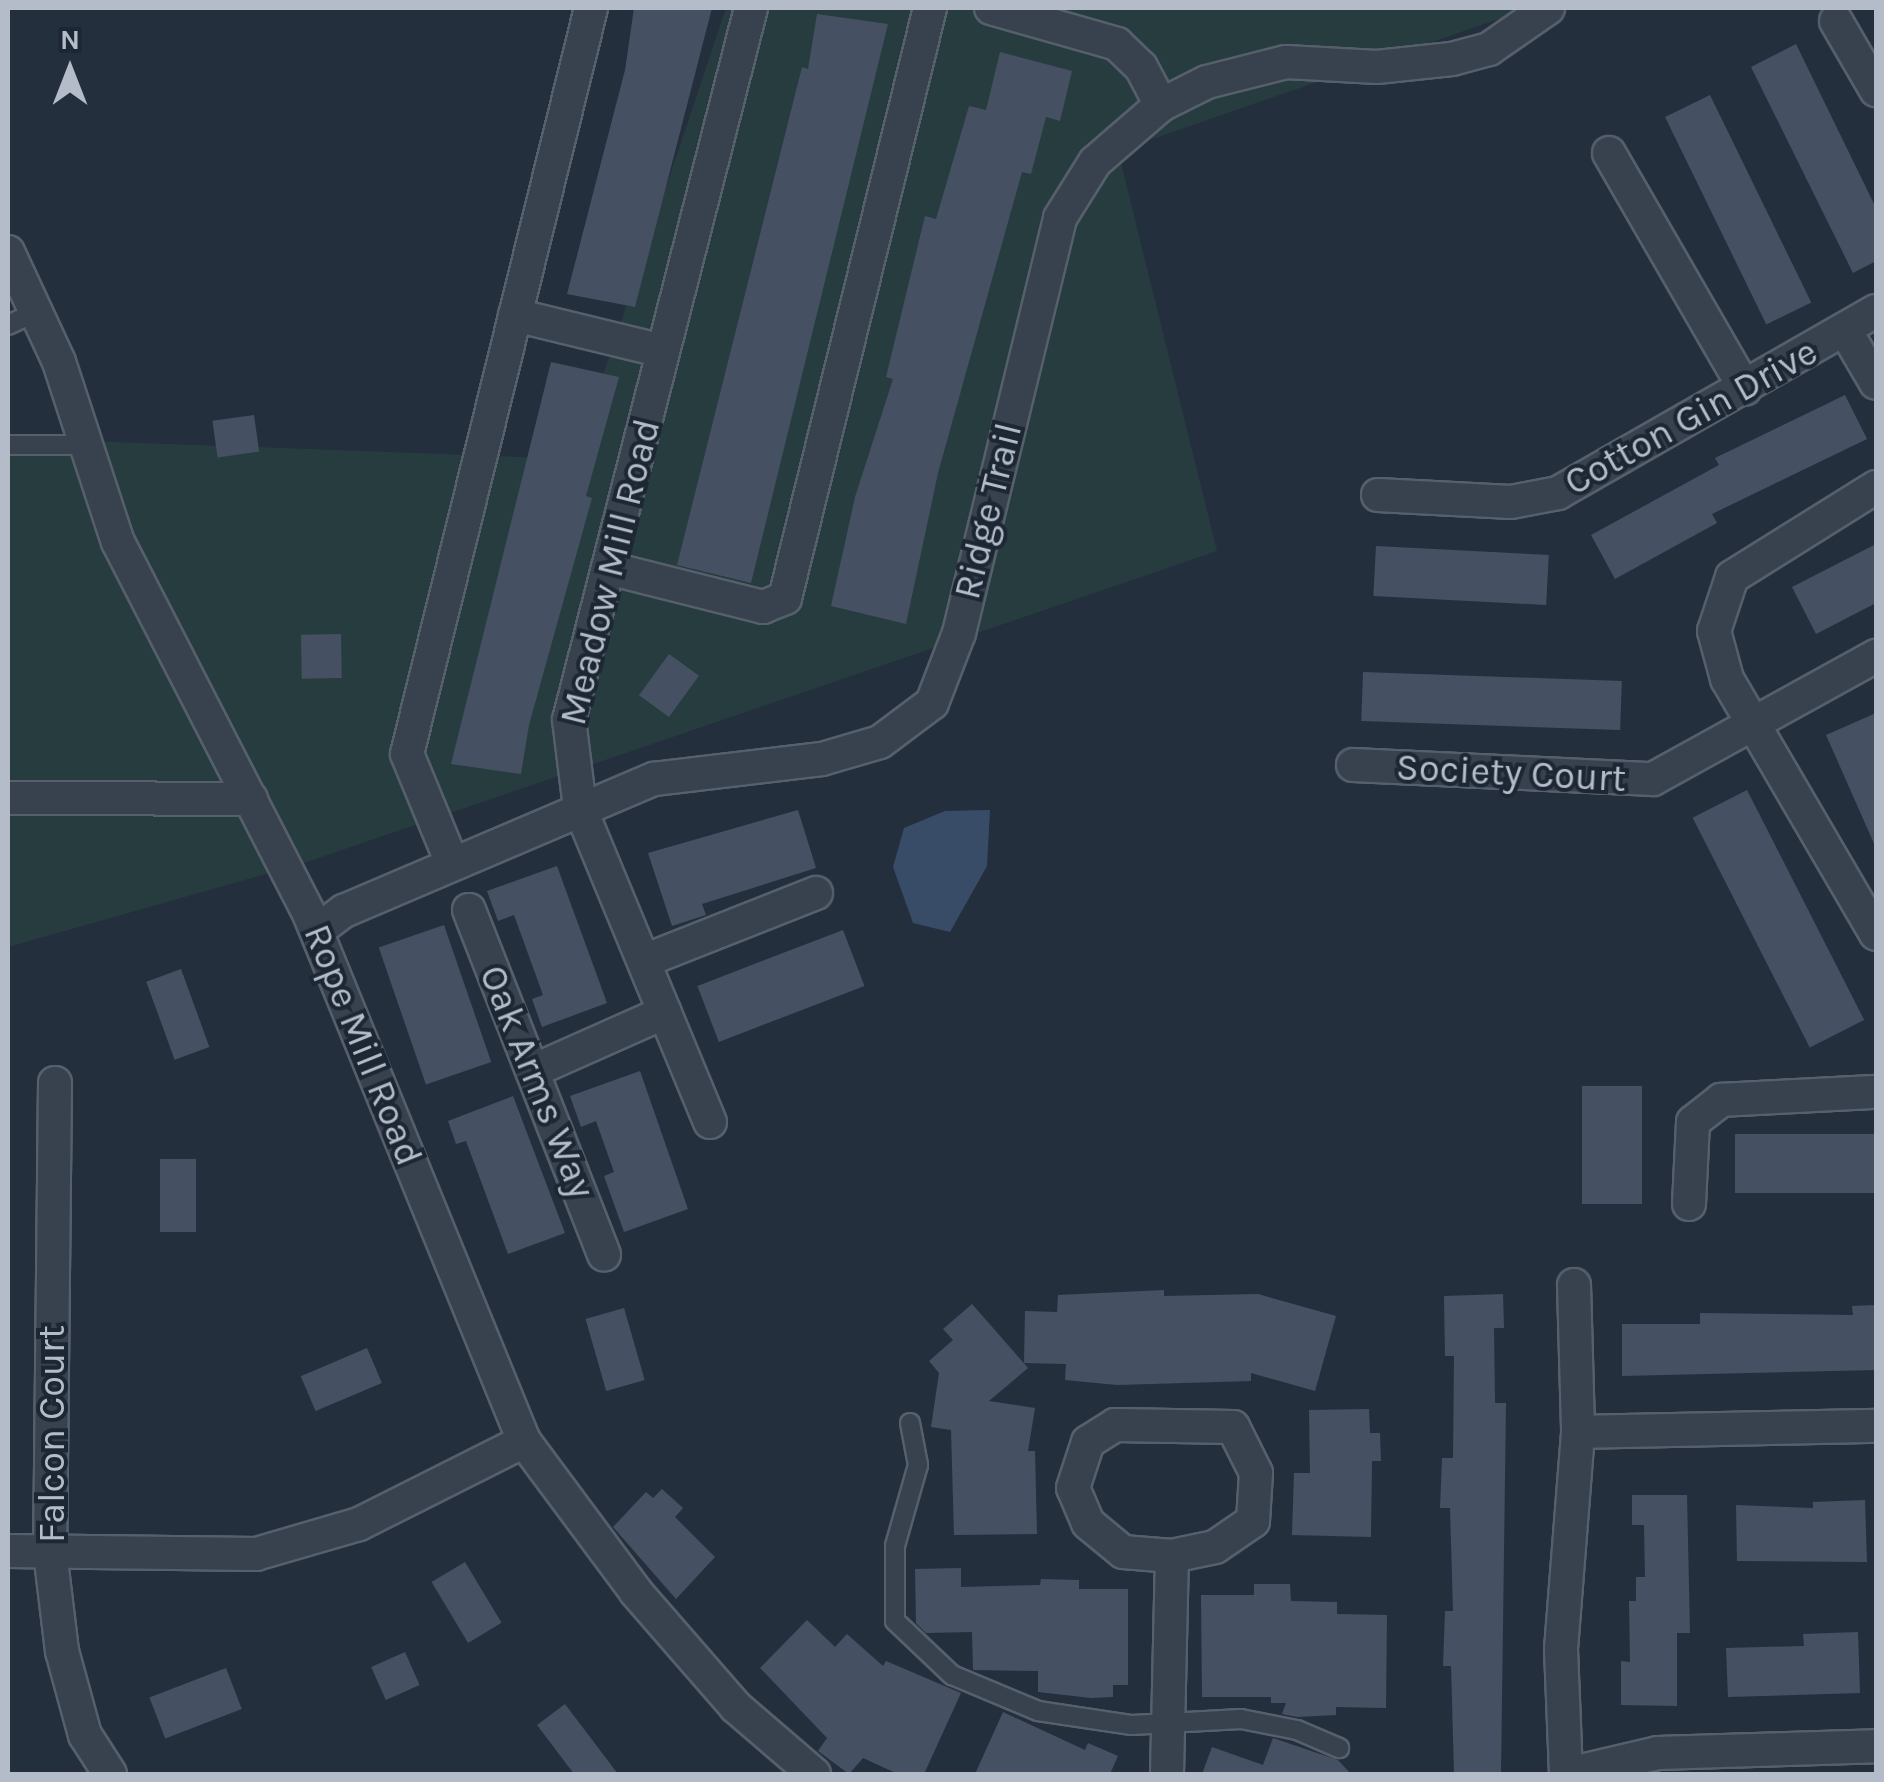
<!DOCTYPE html>
<html>
<head>
<meta charset="utf-8">
<style>
	body { margin:0 }
	#map { position:relative; width:1884px; height:1782px; overflow:hidden; background:#242f3e; font-family:Karla,sans-serif }
	div>[style] { position:absolute }
	.green>* { inset:0; background:#263c3f }
	.water>* { inset:0; background:#394c67 }
	.building>* { inset:0; background:#455162; transform-origin:0 0 }
	.roads { filter:drop-shadow(2px 0 #565f6c) drop-shadow(-2px 0 #565f6c) drop-shadow(0 2px #565f6c) drop-shadow(0 -2px #565f6c) }
	.service>* { height:18px; margin:-9px; padding:0 9px; transform-origin:9px; border-radius:9px; background:#38414e }
	.minor>* { height:32px; margin:-16px; padding:0 16px; transform-origin:16px; border-radius:16px; background:#38414e }
	span { translate:-50% -50%; white-space:nowrap; text-align:center; line-height:1.15; -webkit-text-stroke:8px #1d2633; paint-order:stroke }
	.street-label { font-size:38px; color:#b4bcc9 }
	.frame { position:absolute; inset:0; border:10px solid #b4bcc9; pointer-events:none }
	.north { position:absolute; left:20px; top:20px; width:100px; height:100px; -webkit-text-stroke:8px #1d2633; paint-order:stroke; rotate:0deg; font-size:28px; font-weight:700; line-height:40px; text-align:center; color:#b4bcc9 }
	.north::after { content:''; display:block; margin:auto; width:35px; height:45px; background:#b4bcc9; clip-path:polygon(50% 0,100% 100%,50% 72%,0 100%) }
</style>
</head>
<body>
<div id="map">
	<div class="green">
		<i style="clip-path:polygon(726px 8px,1530px 8px,1118px 151px,1217px 551px,301px 864px,8px 947px,8px 438px,575px 459px)"></i>
	</div>
	<div class="water">
		<i style="clip-path:polygon(990px 810px,987px 866px,950px 932px,913px 923px,893px 867px,904px 828px,945px 811px)"></i>
	</div>
	<div class="building">
		<i style="clip-path:polygon(634px 8px,712px 8px,635px 307px,567px 294px,625px 70px)"></i>
		<i style="clip-path:polygon(817px 14px,888px 24px,751px 583px,677px 565px,802px 67px,808px 69px)"></i>
		<i style="clip-path:polygon(1796px 44px,1876px 208px,1876px 261px,1853px 273px,1751px 67px)"></i>
		<i style="clip-path:polygon(1000px 52px,1072px 71px,1060px 121px,1046px 117px,1031px 174px,1022px 172px,938px 473px,906px 624px,831px 606px,855px 497px,893px 379px,886px 377px,925px 216px,936px 219px,969px 106px,986px 110px)"></i>
		<i style="left:1710px;top:95px;width:231px;height:50px;rotate:64deg"></i>
		<i style="clip-path:polygon(551px 362px,619px 377px,586px 496px,592px 498px,529px 725px,521px 774px,451px 764px)"></i>
		<i style="clip-path:polygon(1845px 395px,1867px 439px,1712px 514px,1717px 523px,1615px 579px,1591px 535px,1719px 465px,1715px 458px)"></i>
		<i style="left:254px;top:415px;width:37px;height:42px;rotate:82deg"></i>
		<i style="clip-path:polygon(1876px 544px,1876px 603px,1816px 634px,1792px 587px)"></i>
		<i style="left:1376px;top:546px;width:173px;height:50px;rotate:3deg"></i>
		<i style="left:341px;top:634px;width:44px;height:40px;rotate:89deg"></i>
		<i style="left:669px;top:654px;width:37px;height:51px;rotate:36deg"></i>
		<i style="left:1363px;top:672px;width:259px;height:49px;rotate:2deg"></i>
		<i style="clip-path:polygon(1876px 713px,1876px 848px,1826px 735px)"></i>
		<i style="left:1747px;top:790px;width:258px;height:61px;rotate:63deg"></i>
		<i style="clip-path:polygon(798px 810px,816px 868px,702px 904px,706px 915px,672px 926px,648px 853px)"></i>
		<i style="clip-path:polygon(557px 866px,607px 1003px,542px 1027px,532px 999px,543px 995px,514px 915px,498px 921px,487px 891px)"></i>
		<i style="left:444px;top:925px;width:145px;height:69px;rotate:71deg"></i>
		<i style="left:843px;top:930px;width:60px;height:156px;rotate:69deg"></i>
		<i style="left:181px;top:969px;width:83px;height:37px;rotate:70deg"></i>
		<i style="clip-path:polygon(640px 1071px,688px 1209px,624px 1232px,604px 1176px,614px 1172px,596px 1121px,581px 1127px,570px 1096px)"></i>
		<i style="left:1582px;top:1086px;width:60px;height:118px"></i>
		<i style="clip-path:polygon(513px 1096px,565px 1233px,508px 1254px,466px 1141px,456px 1144px,448px 1121px)"></i>
		<i style="left:1876px;top:1134px;width:59px;height:141px;rotate:90deg"></i>
		<i style="left:160px;top:1159px;width:36px;height:73px"></i>
		<i style="clip-path:polygon(1164px 1290px,1164px 1296px,1258px 1294px,1336px 1316px,1315px 1391px,1251px 1373px,1251px 1381px,1117px 1385px,1065px 1380px,1066px 1364px,1024px 1363px,1025px 1311px,1057px 1312px,1058px 1295px)"></i>
		<i style="clip-path:polygon(1503px 1294px,1504px 1328px,1494px 1328px,1495px 1403px,1506px 1403px,1501px 1774px,1454px 1774px,1451px 1666px,1443px 1666px,1445px 1611px,1453px 1611px,1450px 1508px,1440px 1508px,1442px 1458px,1453px 1458px,1454px 1356px,1445px 1356px,1444px 1296px)"></i>
		<i style="clip-path:polygon(972px 1304px,1028px 1368px,989px 1401px,1035px 1408px,1028px 1451px,1035px 1451px,1037px 1534px,954px 1535px,951px 1430px,931px 1427px,939px 1373px,929px 1361px,953px 1340px,943px 1329px)"></i>
		<i style="clip-path:polygon(1876px 1305px,1876px 1370px,1622px 1376px,1622px 1324px,1700px 1324px,1700px 1313px,1853px 1315px,1852px 1306px)"></i>
		<i style="left:624px;top:1308px;width:75px;height:40px;rotate:74deg"></i>
		<i style="left:367px;top:1348px;width:38px;height:72px;rotate:67deg"></i>
		<i style="clip-path:polygon(1369px 1409px,1370px 1433px,1380px 1433px,1381px 1461px,1372px 1461px,1371px 1537px,1292px 1535px,1294px 1473px,1310px 1473px,1309px 1410px)"></i>
		<i style="clip-path:polygon(662px 1489px,683px 1508px,675px 1517px,715px 1557px,676px 1599px,613px 1527px,646px 1492px,653px 1498px)"></i>
		<i style="clip-path:polygon(1632px 1495px,1687px 1495px,1690px 1633px,1677px 1633px,1677px 1706px,1621px 1705px,1621px 1661px,1630px 1662px,1629px 1601px,1636px 1601px,1636px 1577px,1645px 1577px,1644px 1525px,1632px 1525px)"></i>
		<i style="clip-path:polygon(1865px 1500px,1867px 1562px,1737px 1561px,1736px 1505px,1813px 1508px,1813px 1502px)"></i>
		<i style="left:465px;top:1562px;width:71px;height:39px;rotate:59deg"></i>
		<i style="clip-path:polygon(961px 1568px,961px 1587px,1040px 1585px,1041px 1579px,1079px 1580px,1079px 1589px,1128px 1589px,1128px 1685px,1113px 1685px,1113px 1697px,1091px 1698px,1038px 1692px,1038px 1671px,973px 1670px,972px 1632px,926px 1633px,916px 1623px,915px 1569px)"></i>
		<i style="clip-path:polygon(1254px 1584px,1290px 1584px,1291px 1601px,1337px 1602px,1337px 1614px,1387px 1615px,1386px 1708px,1336px 1707px,1336px 1715px,1297px 1717px,1282px 1714px,1286px 1703px,1271px 1703px,1271px 1697px,1202px 1697px,1201px 1595px,1254px 1595px)"></i>
		<i style="clip-path:polygon(807px 1620px,835px 1647px,847px 1634px,883px 1666px,886px 1661px,961px 1693px,924px 1774px,898px 1774px,863px 1758px,849px 1774px,818px 1751px,827px 1738px,760px 1668px)"></i>
		<i style="clip-path:polygon(1858px 1632px,1860px 1693px,1728px 1697px,1726px 1648px,1804px 1646px,1803px 1634px)"></i>
		<i style="left:405px;top:1652px;width:36px;height:37px;rotate:66deg"></i>
		<i style="left:226px;top:1668px;width:44px;height:82px;rotate:69deg"></i>
		<i style="clip-path:polygon(565px 1704px,618px 1774px,574px 1774px,537px 1725px)"></i>
		<i style="clip-path:polygon(1003px 1712px,1085px 1750px,1088px 1743px,1118px 1756px,1110px 1774px,975px 1774px)"></i>
		<i style="clip-path:polygon(1273px 1738px,1338px 1760px,1351px 1774px,1202px 1774px,1212px 1747px,1263px 1765px)"></i>
	</div>
	<div class="roads">
		<div class="service">
			<i style="left:8px;top:325px;width:31px;rotate:-25deg"></i>
			<i style="left:8px;top:445px;width:78px"></i>
			<i style="left:910px;top:1423px;width:43px;rotate:79.2deg"></i>
			<i style="left:918px;top:1465px;width:84px;rotate:105.9deg"></i>
			<i style="left:895px;top:1546px;width:75px;rotate:90deg"></i>
			<i style="left:895px;top:1621px;width:79px;rotate:43.5deg"></i>
			<i style="left:952px;top:1675px;width:93px;rotate:22.7deg"></i>
			<i style="left:1038px;top:1711px;width:95px;rotate:8.5deg"></i>
			<i style="left:1132px;top:1725px;width:109px;rotate:-3.2deg"></i>
			<i style="left:1241px;top:1719px;width:57px;rotate:11.1deg"></i>
			<i style="left:1297px;top:1730px;width:46px;rotate:23.2deg"></i>
		</div>
		<div class="minor">
			<i style="left:991px;top:8px;width:131px;rotate:15.9deg"></i>
			<i style="left:1117px;top:44px;width:33px;rotate:44deg"></i>
			<i style="left:1141px;top:67px;width:43px;rotate:62.2deg"></i>
			<i style="left:1836px;top:21px;width:80px;rotate:59.9deg"></i>
			<i style="left:1609px;top:153px;width:272px;rotate:60deg"></i>
			<i style="left:8px;top:252px;width:121px;rotate:65.1deg"></i>
			<i style="left:59px;top:362px;width:189px;rotate:71.9deg"></i>
			<i style="left:118px;top:542px;width:420px;rotate:62.8deg"></i>
			<i style="left:310px;top:916px;width:567px;rotate:67.82deg"></i>
			<i style="left:524px;top:1441px;width:188px;rotate:53.4deg"></i>
			<i style="left:636px;top:1592px;width:152px;rotate:49deg"></i>
			<i style="left:736px;top:1707px;width:103px;rotate:40.7deg"></i>
			<i style="left:515px;top:315px;width:152px;rotate:13.7deg"></i>
			<i style="left:1845px;top:330px;width:61px;rotate:59.7deg"></i>
			<i style="left:1876px;top:487px;width:170px;rotate:148deg"></i>
			<i style="left:1732px;top:577px;width:57px;rotate:108.4deg"></i>
			<i style="left:1714px;top:631px;width:50px;rotate:74.8deg"></i>
			<i style="left:1727px;top:679px;width:295px;rotate:59.7deg"></i>
			<i style="left:1378px;top:495px;width:133px;rotate:3deg"></i>
			<i style="left:1511px;top:502px;width:48px;rotate:-10.8deg"></i>
			<i style="left:1558px;top:493px;width:366px;rotate:-29.8deg"></i>
			<i style="left:608px;top:568px;width:160px;rotate:14.1deg"></i>
			<i style="left:763px;top:607px;width:24px;rotate:-22deg"></i>
			<i style="left:785px;top:598px;width:608px;rotate:-76.19deg"></i>
			<i style="left:1353px;top:765px;width:300px;rotate:2.7deg"></i>
			<i style="left:1653px;top:779px;width:255px;rotate:-28.9deg"></i>
			<i style="left:8px;top:798px;width:243px;rotate:0.2deg"></i>
			<i style="left:452px;top:863px;width:118px;rotate:-112.4deg"></i>
			<i style="left:407px;top:754px;width:768px;rotate:-76.14deg"></i>
			<i style="left:469px;top:910px;width:370px;rotate:68.6deg"></i>
			<i style="left:317px;top:931px;width:34px;rotate:-37deg"></i>
			<i style="left:344px;top:911px;width:337px;rotate:-23.1deg"></i>
			<i style="left:654px;top:779px;width:169px;rotate:-6.8deg"></i>
			<i style="left:822px;top:759px;width:60px;rotate:-16.3deg"></i>
			<i style="left:880px;top:742px;width:65px;rotate:-36.9deg"></i>
			<i style="left:932px;top:703px;width:75px;rotate:-68.9deg"></i>
			<i style="left:959px;top:633px;width:427px;rotate:-76.3deg"></i>
			<i style="left:1060px;top:218px;width:66px;rotate:-58deg"></i>
			<i style="left:1095px;top:162px;width:87px;rotate:-40.8deg"></i>
			<i style="left:1161px;top:105px;width:51px;rotate:-26.6deg"></i>
			<i style="left:1207px;top:82px;width:81px;rotate:-14.2deg"></i>
			<i style="left:1286px;top:62px;width:91px;rotate:3.1deg"></i>
			<i style="left:1377px;top:67px;width:75px;rotate:-6.1deg"></i>
			<i style="left:1452px;top:59px;width:38px;rotate:-15deg"></i>
			<i style="left:1489px;top:49px;width:72px;rotate:-34.8deg"></i>
			<i style="left:644px;top:961px;width:185px;rotate:-21.6deg"></i>
			<i style="left:535px;top:1070px;width:142px;rotate:-24deg"></i>
			<i style="left:55px;top:1083px;width:469px;rotate:90.6deg"></i>
			<i style="left:50px;top:1552px;width:100px;rotate:83.1deg"></i>
			<i style="left:62px;top:1651px;width:87px;rotate:74.7deg"></i>
			<i style="left:85px;top:1735px;width:46px;rotate:57.3deg"></i>
			<i style="left:710px;top:1122px;width:340px;rotate:-112.5deg"></i>
			<i style="left:580px;top:808px;width:89px;rotate:-97.1deg"></i>
			<i style="left:569px;top:720px;width:735px;rotate:-75.66deg"></i>
			<i style="left:1689px;top:1204px;width:82px;rotate:-87.2deg"></i>
			<i style="left:1693px;top:1122px;width:36px;rotate:-38deg"></i>
			<i style="left:1721px;top:1100px;width:155px;rotate:-3deg"></i>
			<i style="left:1574px;top:1285px;width:147px;rotate:88.4deg"></i>
			<i style="left:1115px;top:1425px;width:118px;rotate:1deg"></i>
			<i style="left:1233px;top:1427px;width:51px;rotate:63.4deg"></i>
			<i style="left:1256px;top:1473px;width:48px;rotate:93.6deg"></i>
			<i style="left:1253px;top:1521px;width:46px;rotate:145.6deg"></i>
			<i style="left:1215px;top:1547px;width:44px;rotate:168.2deg"></i>
			<i style="left:1172px;top:1556px;width:49px;rotate:-175.3deg"></i>
			<i style="left:1123px;top:1552px;width:45px;rotate:-140.4deg"></i>
			<i style="left:1088px;top:1523px;width:38px;rotate:-113deg"></i>
			<i style="left:1073px;top:1488px;width:48px;rotate:-71.9deg"></i>
			<i style="left:1088px;top:1442px;width:32px;rotate:-32deg"></i>
			<i style="left:8px;top:1551px;width:248px;rotate:0.7deg"></i>
			<i style="left:256px;top:1554px;width:107px;rotate:-16.2deg"></i>
			<i style="left:359px;top:1524px;width:185px;rotate:-26.7deg"></i>
			<i style="left:1167px;top:1774px;width:218px;rotate:-88.7deg"></i>
			<i style="left:1566px;top:1774px;width:125px;rotate:-92.3deg"></i>
			<i style="left:1561px;top:1649px;width:218px;rotate:-85.5deg"></i>
			<i style="left:1578px;top:1432px;width:298px;rotate:-1.2deg"></i>
			<i style="left:1568px;top:1774px;width:92px;rotate:-13.1deg"></i>
			<i style="left:1658px;top:1753px;width:218px;rotate:-1.8deg"></i>
		</div>
	</div>
	<div class="street-label">
		<span style="left:1691px;top:417px;rotate:-29deg">Cotton Gin Drive</span>
		<span style="left:988px;top:511px;rotate:-76deg">Ridge Trail</span>
		<span style="left:610px;top:572px;rotate:-76deg">Meadow Mill Road</span>
		<span style="left:1511px;top:773px;rotate:3deg">Society Court</span>
		<span style="left:363px;top:1045px;rotate:68deg">Rope Mill Road</span>
		<span style="left:537px;top:1082px;rotate:68deg">Oak Arms Way</span>
		<span style="left:52px;top:1434px;rotate:-90deg">Falcon Court</span>
	</div>
	<div class="frame"></div>
	<div class="north">N</div>
</div>
</body>
</html>
